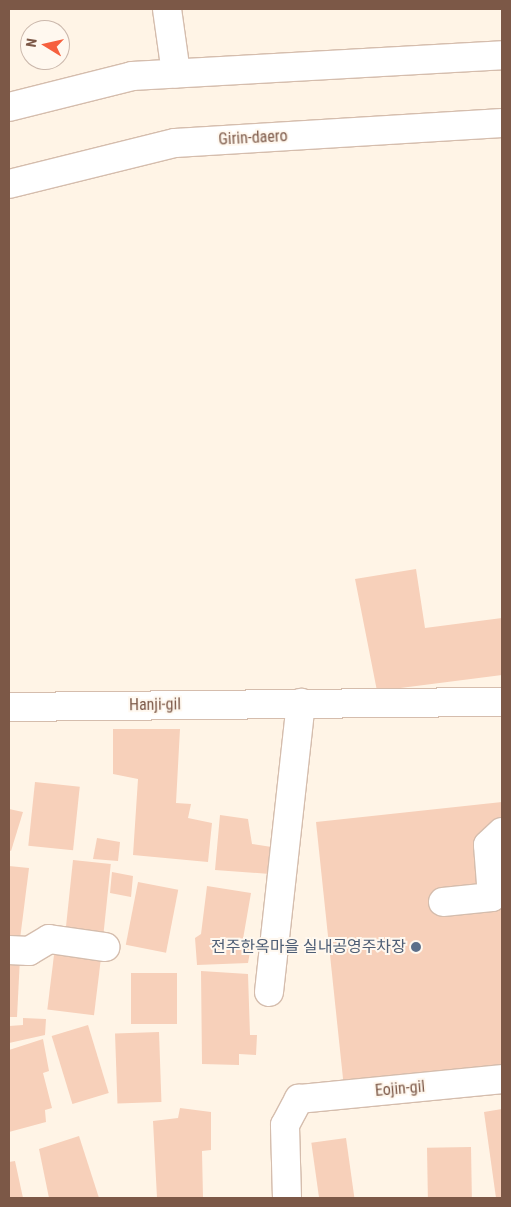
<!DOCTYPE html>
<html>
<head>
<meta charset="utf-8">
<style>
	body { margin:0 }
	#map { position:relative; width:511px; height:1207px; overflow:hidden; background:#fff4e6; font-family:"Roboto Condensed","Noto Sans KR",sans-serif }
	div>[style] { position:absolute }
	.building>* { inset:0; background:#f7d0ba; transform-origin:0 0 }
	.roads { filter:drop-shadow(1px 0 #d5bdad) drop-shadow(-1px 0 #d5bdad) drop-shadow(0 1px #d5bdad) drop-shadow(0 -1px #d5bdad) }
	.minor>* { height:28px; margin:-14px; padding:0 14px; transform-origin:14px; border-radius:14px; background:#fff }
	.tertiary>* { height:28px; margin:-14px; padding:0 14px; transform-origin:14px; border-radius:14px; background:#fff }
	.dots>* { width:14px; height:14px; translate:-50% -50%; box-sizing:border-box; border:2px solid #fff8ef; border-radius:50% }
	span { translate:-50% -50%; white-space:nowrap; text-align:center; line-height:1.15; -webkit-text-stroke:4px #fff8ef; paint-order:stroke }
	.street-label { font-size:16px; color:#7c5847 }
	.service-label { font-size:16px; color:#4e5e75 }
	.right { translate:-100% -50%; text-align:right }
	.frame { position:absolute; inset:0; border:10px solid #7c5847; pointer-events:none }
	.north { position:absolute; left:20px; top:20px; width:50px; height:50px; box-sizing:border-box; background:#fff8ef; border:1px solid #cbb8ac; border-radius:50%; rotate:279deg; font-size:14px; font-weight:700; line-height:20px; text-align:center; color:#7c5847 }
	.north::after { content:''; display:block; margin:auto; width:18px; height:22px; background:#f6603e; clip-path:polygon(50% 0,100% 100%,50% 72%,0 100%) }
</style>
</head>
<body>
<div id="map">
	<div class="building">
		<i style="clip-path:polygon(416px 569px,425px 628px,502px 618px,502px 675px,377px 691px,355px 579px)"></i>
		<i style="clip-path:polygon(113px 729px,180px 729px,176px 803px,191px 804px,188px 818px,212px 823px,208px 862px,133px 855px,138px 779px,113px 774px)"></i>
		<i style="left:35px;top:782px;width:45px;height:64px;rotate:6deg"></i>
		<i style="clip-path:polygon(502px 802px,502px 1071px,344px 1088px,316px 822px)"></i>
		<i style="clip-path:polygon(9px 809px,23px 812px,11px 851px,9px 850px)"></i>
		<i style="clip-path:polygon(220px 815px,248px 819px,252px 844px,278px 848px,270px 874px,215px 870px)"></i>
		<i style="clip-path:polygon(97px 838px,120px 842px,118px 861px,93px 859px)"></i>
		<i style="left:73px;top:860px;width:38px;height:71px;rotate:6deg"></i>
		<i style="clip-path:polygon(9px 866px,29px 868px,20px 939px,9px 938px)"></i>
		<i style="clip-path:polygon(112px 872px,133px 876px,131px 897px,110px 893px)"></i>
		<i style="left:138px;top:882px;width:41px;height:64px;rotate:11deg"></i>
		<i style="clip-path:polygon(207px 886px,251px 893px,243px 939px,252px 941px,248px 963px,197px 965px,195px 938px,201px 934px)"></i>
		<i style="left:55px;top:947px;width:47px;height:63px;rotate:7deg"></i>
		<i style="clip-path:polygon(9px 957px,20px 958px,17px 1017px,9px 1017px)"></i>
		<i style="clip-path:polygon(201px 971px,248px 974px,250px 1035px,257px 1035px,256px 1055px,239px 1054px,239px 1065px,202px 1064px)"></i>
		<i style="left:131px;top:973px;width:46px;height:51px"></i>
		<i style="clip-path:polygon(23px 1018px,46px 1019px,45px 1035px,9px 1043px,9px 1026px,23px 1025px)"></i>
		<i style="left:88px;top:1025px;width:71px;height:38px;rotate:73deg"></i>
		<i style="left:159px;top:1032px;width:70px;height:44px;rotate:88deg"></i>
		<i style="clip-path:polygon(43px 1039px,49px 1071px,43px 1073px,52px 1108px,45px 1110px,46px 1122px,9px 1132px,9px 1050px)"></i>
		<i style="clip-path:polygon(180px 1108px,211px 1112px,211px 1150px,202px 1151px,203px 1198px,157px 1198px,153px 1121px,178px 1118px)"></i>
		<i style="clip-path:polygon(502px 1109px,502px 1198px,496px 1198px,484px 1112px)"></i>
		<i style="clip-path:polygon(79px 1136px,99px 1198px,49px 1198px,39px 1149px)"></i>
		<i style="left:346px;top:1138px;width:61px;height:35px;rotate:82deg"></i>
		<i style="left:471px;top:1147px;width:51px;height:44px;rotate:89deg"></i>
		<i style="clip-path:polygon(15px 1161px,23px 1198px,9px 1198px,9px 1162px)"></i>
	</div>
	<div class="roads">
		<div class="minor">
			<i style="left:167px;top:9px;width:65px;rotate:82deg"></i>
			<i style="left:9px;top:707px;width:493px;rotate:-0.6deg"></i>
			<i style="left:443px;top:902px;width:49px;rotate:-5.8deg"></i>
			<i style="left:492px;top:897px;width:52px;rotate:-94.4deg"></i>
			<i style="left:488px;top:845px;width:19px;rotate:-43deg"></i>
			<i style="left:9px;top:950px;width:20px;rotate:3deg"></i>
			<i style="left:29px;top:951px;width:23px;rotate:-31deg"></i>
			<i style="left:49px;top:939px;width:57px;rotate:8.1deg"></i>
			<i style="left:269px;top:992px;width:291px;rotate:-83.7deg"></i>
			<i style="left:287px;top:1198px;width:73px;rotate:-91.6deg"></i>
			<i style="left:285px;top:1125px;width:30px;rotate:-62deg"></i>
			<i style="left:299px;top:1099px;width:204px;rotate:-5.6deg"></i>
		</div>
		<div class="tertiary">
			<i style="left:9px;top:107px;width:127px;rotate:-14.1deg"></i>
			<i style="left:132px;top:76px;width:371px;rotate:-3.2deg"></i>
			<i style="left:9px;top:184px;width:171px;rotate:-13.9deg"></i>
			<i style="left:175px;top:143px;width:328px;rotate:-3.5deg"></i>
		</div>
	</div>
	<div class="dots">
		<i style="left:416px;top:947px;background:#5c6f8a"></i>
	</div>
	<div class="street-label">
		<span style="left:253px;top:138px;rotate:-3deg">Girin-daero</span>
		<span style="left:155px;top:705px;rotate:-1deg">Hanji-gil</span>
		<span style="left:400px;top:1089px;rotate:-5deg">Eojin-gil</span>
	</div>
	<div class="service-label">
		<span class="right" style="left:406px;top:947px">전주한옥마을 실내공영주차장</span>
	</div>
	<div class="frame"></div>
	<div class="north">N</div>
</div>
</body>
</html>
